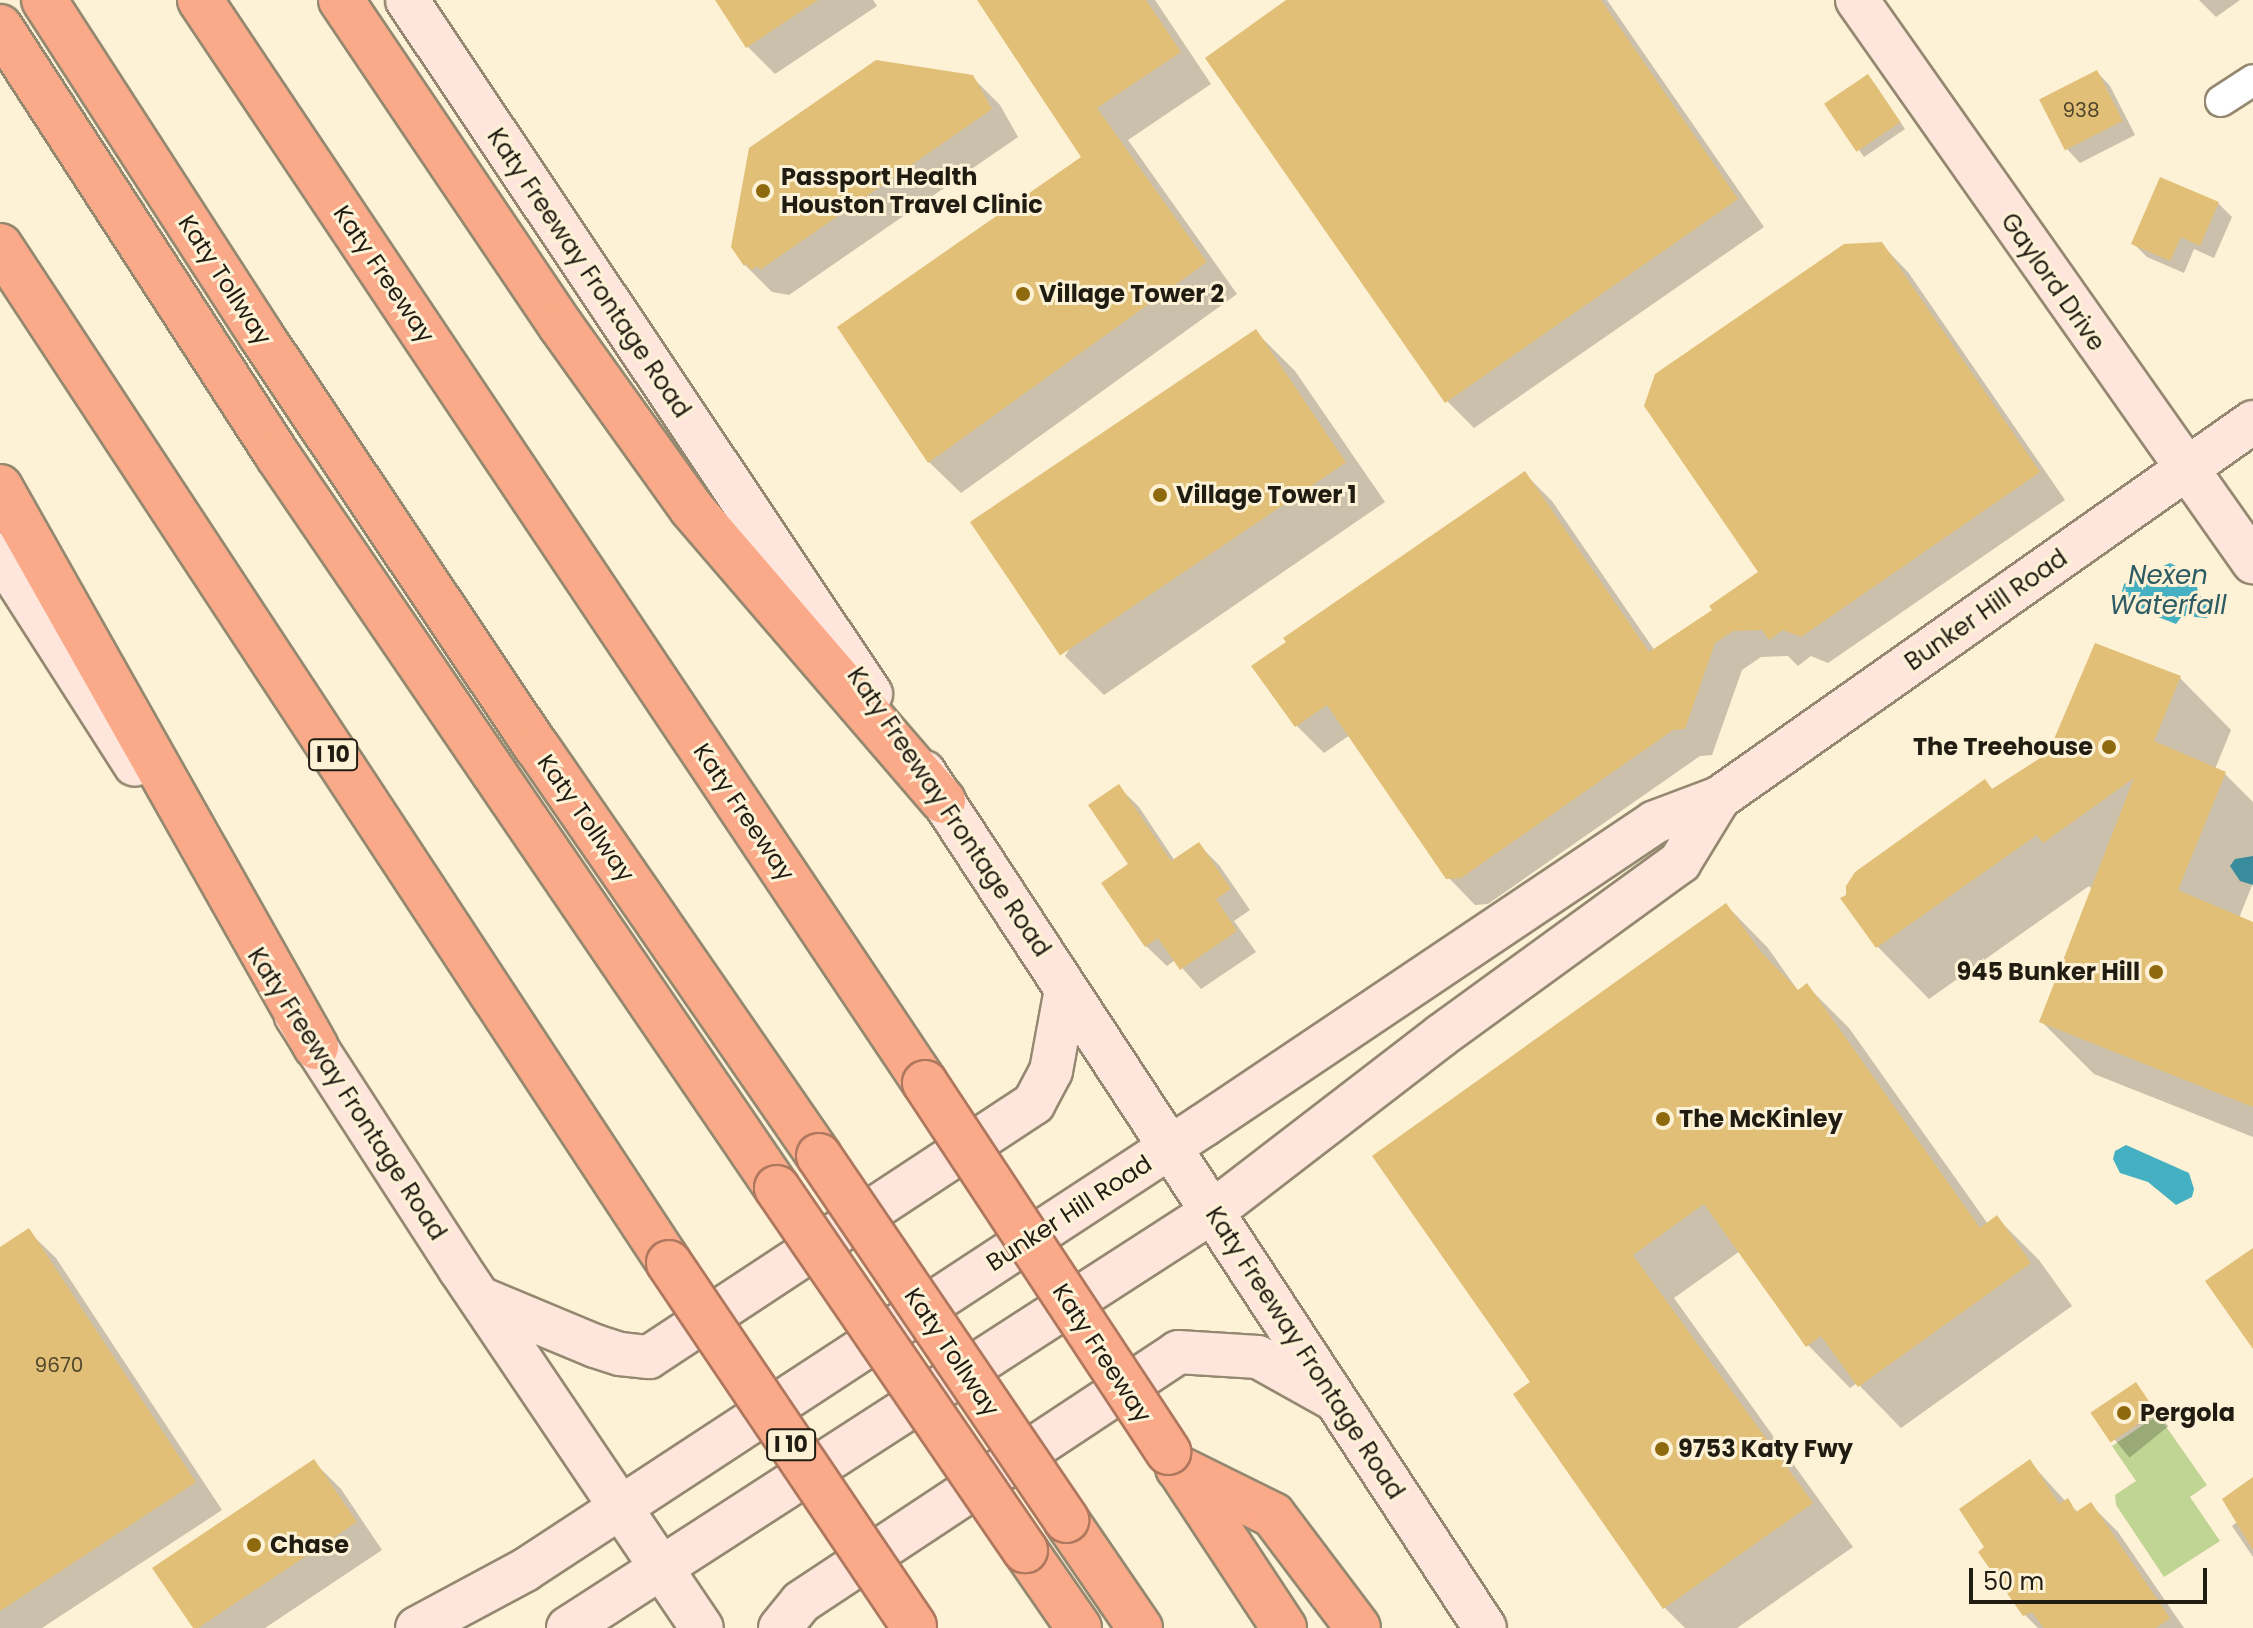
<!DOCTYPE html>
<html>
<head>
<meta charset="utf-8">
<style>
	body { margin:0 }
	#map { position:relative; width:2253px; height:1628px; overflow:hidden; background:#fdf1d6; font-family:Poppins,sans-serif }
	div>[style] { position:absolute }
	.green>* { inset:0; background:#c0d594 }
	.water>* { inset:0; background:#46b0c3 }
	.shadow>* { inset:0; background:#0003; transform-origin:0 0 }
	.building>* { inset:0; background:#e1bf76; transform-origin:0 0 }
	.roads { filter:drop-shadow(2px 0 #948970) drop-shadow(-2px 0 #948970) drop-shadow(0 2px #948970) drop-shadow(0 -2px #948970) }
	.street>* { height:30px; margin:-15px; padding:0 15px; transform-origin:15px; border-radius:15px; background:#fff }
	.secondary>* { height:42px; margin:-21px; padding:0 21px; transform-origin:21px; border-radius:21px; background:#fee6dc }
	.highway>* { height:44px; margin:-22px; padding:0 22px; transform-origin:22px; border-radius:22px; background:#fbaa89 }
	.bridges { filter:drop-shadow(2px 0 #ae785f) drop-shadow(-2px 0 #ae785f) drop-shadow(0 2px #ae785f) drop-shadow(0 -2px #ae785f) }
	.highway-bridge>* { height:44px; margin:-22px; padding:0 22px; transform-origin:22px; border-radius:22px; background:#fbaa89 }
	.dots>* { width:22px; height:22px; translate:-50% -50%; box-sizing:border-box; border:4px solid #fdf1d6; border-radius:50% }
	span { translate:-50% -50%; white-space:nowrap; text-align:center; line-height:1.15; -webkit-text-stroke:6px #fdf1d6; paint-order:stroke }
	.number-label { font-size:20px; color:#50452b }
	.number-label span { -webkit-text-stroke-width:0 }
	.shield-label span { padding:2px 6px; background:#fdf1d6; border:2px solid; border-radius:6px; -webkit-text-stroke-width:0 }
	.shield-label { font-size:22px; color:#201c12; font-weight:700 }
	.poi-label { font-size:24px; color:#201c12; font-weight:700 }
	.left { translate:0 -50%; text-align:left }
	.right { translate:-100% -50%; text-align:right }
	.street-label { font-size:24px; color:#201c12 }
	.water-label { font-size:26px; color:#2d5b63; font-style:italic }
	.scale { position:absolute; left:1969px; top:1568px; width:238px; height:36px; box-sizing:border-box; border:4px solid #201c12; border-top:0; padding-left:10px; font-size:24px; line-height:28px; white-space:nowrap; color:#201c12; -webkit-text-stroke:6px #fdf1d6; paint-order:stroke }
</style>
</head>
<body>
<div id="map">
	<div class="green">
		<i style="clip-path:polygon(2158px 1415px,2207px 1485px,2190px 1497px,2220px 1541px,2164px 1577px,2116px 1505px,2115px 1495px,2136px 1481px,2112px 1446px)"></i>
	</div>
	<div class="water">
		<i style="clip-path:polygon(2170px 563px,2194px 575px,2199px 595px,2213px 606px,2207px 618px,2182px 616px,2176px 624px,2125px 604px,2122px 591px,2124px 584px)"></i>
		<i style="clip-path:polygon(2253px 856px,2253px 885px,2240px 881px,2230px 866px,2235px 859px)"></i>
		<i style="clip-path:polygon(2126px 1145px,2189px 1173px,2194px 1189px,2192px 1197px,2176px 1205px,2148px 1182px,2120px 1173px,2113px 1159px,2115px 1151px)"></i>
	</div>
	<div class="shadow">
		<i style="clip-path:polygon(717px 0,873px 0,877px 6px,775px 74px,748px 47px)"></i>
		<i style="clip-path:polygon(980px 0,1155px 0,1211px 84px,1128px 140px,1237px 294px,961px 493px,929px 462px,1083px 157px)"></i>
		<i style="clip-path:polygon(1289px 0,1607px 0,1764px 227px,1474px 428px,1447px 401px)"></i>
		<i style="clip-path:polygon(2199px 0,2240px 0,2216px 17px)"></i>
		<i style="clip-path:polygon(2097px 72px,2110px 86px,2135px 135px,2080px 163px,2067px 149px,2042px 100px)"></i>
		<i style="clip-path:polygon(972px 77px,1000px 105px,1018px 137px,789px 295px,772px 292px,745px 265px,733px 246px)"></i>
		<i style="clip-path:polygon(1874px 83px,1905px 129px,1864px 157px,1827px 104px)"></i>
		<i style="clip-path:polygon(2218px 203px,2232px 217px,2214px 258px,2194px 249px,2184px 273px,2147px 257px,2134px 244px)"></i>
		<i style="clip-path:polygon(1881px 244px,1908px 272px,2065px 500px,1828px 663px,1811px 656px,1798px 666px,1788px 656px,1761px 657px,1742px 670px,1712px 755px,1700px 756px,1488px 904px,1475px 905px,1448px 877px,1350px 735px,1324px 753px,1297px 726px,1254px 666px,1525px 474px,1552px 501px,1655px 651px,1714px 611px,1760px 572px)"></i>
		<i style="clip-path:polygon(1256px 332px,1295px 371px,1385px 502px,1104px 695px,1065px 656px)"></i>
		<i style="clip-path:polygon(2180px 678px,2231px 730px,2215px 769px,2225px 774px,2253px 802px,2253px 883px,2239px 918px,2253px 924px,2253px 1137px,2094px 1074px,2042px 1022px,2093px 890px,2089px 886px,1929px 999px,1878px 947px,1843px 899px,1985px 782px,1994px 791px)"></i>
		<i style="clip-path:polygon(1119px 787px,1139px 807px,1175px 861px,1199px 845px,1219px 865px,1250px 910px,1234px 921px,1256px 952px,1201px 989px,1175px 960px,1167px 966px,1146px 946px)"></i>
		<i style="clip-path:polygon(1726px 905px,1768px 948px,1799px 992px,1807px 986px,1849px 1028px,1988px 1224px,1997px 1218px,2039px 1260px,2072px 1306px,1901px 1428px,1857px 1383px,1850px 1388px,1808px 1345px,1740px 1251px,1674px 1298px,1853px 1547px,1737px 1628px,1685px 1628px,1664px 1607px,1533px 1382px)"></i>
		<i style="clip-path:polygon(28px 1231px,56px 1258px,222px 1510px,42px 1628px,0 1628px,0 1250px)"></i>
		<i style="left:2135px;top:1385px;width:53px;height:50px;rotate:51deg"></i>
		<i style="clip-path:polygon(314px 1462px,341px 1489px,382px 1550px,265px 1628px,195px 1628px)"></i>
		<i style="clip-path:polygon(2030px 1462px,2066px 1502px,2079px 1513px,2091px 1505px,2118px 1532px,2184px 1628px,2038px 1628px,2025px 1615px,1987px 1547px)"></i>
		<i style="clip-path:polygon(2253px 1486px,2253px 1557px,2232px 1526px,2238px 1521px)"></i>
	</div>
	<div class="building">
		<i style="clip-path:polygon(715px 0,818px 0,746px 48px)"></i>
		<i style="clip-path:polygon(977px 0,1146px 0,1181px 52px,1097px 108px,1207px 262px,928px 463px,837px 327px,1081px 157px)"></i>
		<i style="clip-path:polygon(1286px 0,1601px 0,1738px 199px,1445px 403px,1205px 58px)"></i>
		<i style="clip-path:polygon(876px 60px,973px 75px,992px 109px,760px 270px,758px 266px,751px 270px,746px 264px,744px 266px,731px 247px,749px 148px)"></i>
		<i style="left:2097px;top:70px;width:57px;height:65px;rotate:63deg"></i>
		<i style="left:1868px;top:74px;width:58px;height:53px;rotate:56deg"></i>
		<i style="clip-path:polygon(2160px 177px,2219px 202px,2200px 246px,2181px 237px,2170px 261px,2131px 244px)"></i>
		<i style="clip-path:polygon(1882px 242px,2040px 472px,1801px 637px,1783px 630px,1769px 640px,1762px 630px,1733px 631px,1715px 643px,1685px 729px,1673px 730px,1461px 878px,1446px 879px,1327px 705px,1295px 727px,1251px 666px,1286px 642px,1283px 638px,1525px 471px,1649px 652px,1712px 610px,1709px 606px,1758px 572px,1644px 406px,1655px 374px,1844px 244px)"></i>
		<i style="left:1256px;top:329px;width:161px;height:345px;rotate:56deg"></i>
		<i style="clip-path:polygon(2095px 643px,2181px 676px,2154px 741px,2226px 772px,2178px 890px,2253px 922px,2253px 1107px,2039px 1022px,2134px 778px,2043px 843px,2037px 835px,1876px 948px,1840px 898px,1846px 895px,1846px 886px,1855px 872px,1985px 779px,1992px 789px,2048px 753px)"></i>
		<i style="clip-path:polygon(1119px 784px,1171px 861px,1199px 842px,1231px 889px,1216px 899px,1237px 931px,1180px 970px,1158px 938px,1145px 947px,1101px 883px,1128px 864px,1088px 805px)"></i>
		<i style="clip-path:polygon(1726px 903px,1761px 952px,1798px 990px,1807px 983px,1980px 1228px,1997px 1215px,2031px 1263px,1858px 1387px,1821px 1336px,1806px 1347px,1704px 1204px,1633px 1255px,1813px 1503px,1663px 1609px,1513px 1394px,1530px 1382px,1372px 1156px)"></i>
		<i style="clip-path:polygon(29px 1228px,196px 1482px,0 1611px,0 1247px)"></i>
		<i style="clip-path:polygon(2253px 1248px,2253px 1349px,2205px 1281px)"></i>
		<i style="left:2136px;top:1382px;width:36px;height:55px;rotate:56deg"></i>
		<i style="clip-path:polygon(314px 1459px,357px 1522px,198px 1628px,193px 1628px,152px 1568px)"></i>
		<i style="clip-path:polygon(2030px 1459px,2059px 1504px,2068px 1498px,2076px 1512px,2091px 1502px,2170px 1618px,2156px 1628px,2044px 1628px,2032px 1612px,2023px 1616px,1978px 1552px,1984px 1547px,1959px 1509px)"></i>
		<i style="clip-path:polygon(2253px 1477px,2253px 1550px,2222px 1499px)"></i>
	</div>
	<div class="roads">
		<div class="street">
			<i style="left:2221px;top:101px;width:38px;rotate:-33deg"></i>
		</div>
		<div class="secondary">
			<i style="left:407px;top:0;width:835px;rotate:56.23deg"></i>
			<i style="left:1857px;top:0;width:688px;rotate:54.83deg"></i>
			<i style="left:0;top:554px;width:250px;rotate:57.4deg"></i>
			<i style="left:924px;top:772px;width:1023px;rotate:56.76deg"></i>
			<i style="left:296px;top:1016px;width:300px;rotate:57.1deg"></i>
			<i style="left:459px;top:1268px;width:434px;rotate:56deg"></i>
			<i style="left:482px;top:1299px;width:122px;rotate:22.6deg"></i>
			<i style="left:595px;top:1346px;width:26px;rotate:18deg"></i>
			<i style="left:620px;top:1354px;width:29px;rotate:6deg"></i>
			<i style="left:649px;top:1357px;width:461px;rotate:-33.4deg"></i>
			<i style="left:1034px;top:1103px;width:36px;rotate:-62deg"></i>
			<i style="left:1051px;top:1071px;width:83px;rotate:-79.6deg"></i>
			<i style="left:417px;top:1628px;width:123px;rotate:-28.2deg"></i>
			<i style="left:525px;top:1570px;width:812px;rotate:-33.24deg"></i>
			<i style="left:1204px;top:1125px;width:543px;rotate:-33.89deg"></i>
			<i style="left:1655px;top:822px;width:68px;rotate:-20.6deg"></i>
			<i style="left:1719px;top:798px;width:653px;rotate:-35.15deg"></i>
			<i style="left:568px;top:1628px;width:767px;rotate:-32.86deg"></i>
			<i style="left:1212px;top:1212px;width:290px;rotate:-37.6deg"></i>
			<i style="left:1442px;top:1035px;width:294px;rotate:-36deg"></i>
			<i style="left:1680px;top:862px;width:75px;rotate:-58.6deg"></i>
			<i style="left:780px;top:1628px;width:33px;rotate:-51deg"></i>
			<i style="left:801px;top:1602px;width:452px;rotate:-33.5deg"></i>
			<i style="left:1178px;top:1352px;width:80px;rotate:3.6deg"></i>
			<i style="left:1258px;top:1357px;width:82px;rotate:29.1deg"></i>
		</div>
		<div class="highway">
			<i style="left:44px;top:0;width:398px;rotate:57.1deg"></i>
			<i style="left:260px;top:334px;width:497px;rotate:56.2deg"></i>
			<i style="left:537px;top:747px;width:497px;rotate:55.4deg"></i>
			<i style="left:200px;top:0;width:1303px;rotate:56.2deg"></i>
			<i style="left:341px;top:0;width:393px;rotate:56deg"></i>
			<i style="left:561px;top:326px;width:225px;rotate:54.4deg"></i>
			<i style="left:692px;top:509px;width:385px;rotate:49.3deg"></i>
			<i style="left:0;top:27px;width:511px;rotate:57.06deg"></i>
			<i style="left:278px;top:456px;width:886px;rotate:55.72deg"></i>
			<i style="left:0;top:246px;width:1217px;rotate:56.66deg"></i>
			<i style="left:0;top:487px;width:643px;rotate:60.56deg"></i>
			<i style="left:1178px;top:1468px;width:106px;rotate:26.3deg"></i>
			<i style="left:1273px;top:1515px;width:141px;rotate:53deg"></i>
			<i style="left:1180px;top:1470px;width:189px;rotate:56.6deg"></i>
			<i style="left:1066px;top:1520px;width:131px;rotate:55.6deg"></i>
			<i style="left:1025px;top:1550px;width:95px;rotate:55.3deg"></i>
		</div>
	</div>
	<div class="bridges">
		<div class="highway-bridge">
			<i style="left:925px;top:1083px;width:442px;rotate:56.6deg"></i>
			<i style="left:819px;top:1156px;width:440px;rotate:55.8deg"></i>
			<i style="left:777px;top:1188px;width:439px;rotate:55.6deg"></i>
			<i style="left:669px;top:1263px;width:438px;rotate:56deg"></i>
		</div>
	</div>
	<div class="dots">
		<i style="left:763px;top:191px;background:#8e690d"></i>
		<i style="left:1023px;top:294px;background:#8e690d"></i>
		<i style="left:1160px;top:495px;background:#8e690d"></i>
		<i style="left:2109px;top:747px;background:#8e690d"></i>
		<i style="left:2156px;top:972px;background:#8e690d"></i>
		<i style="left:1663px;top:1119px;background:#8e690d"></i>
		<i style="left:2124px;top:1413px;background:#8e690d"></i>
		<i style="left:1662px;top:1449px;background:#8e690d"></i>
		<i style="left:254px;top:1545px;background:#8e690d"></i>
	</div>
	<div class="number-label">
		<span style="left:2081px;top:110px">938</span>
		<span style="left:59px;top:1365px">9670</span>
	</div>
	<div class="shield-label">
		<span style="left:333px;top:755px">I 10</span>
		<span style="left:791px;top:1445px">I 10</span>
	</div>
	<div class="poi-label">
		<span class="left" style="left:781px;top:191px">Passport Health<br>Houston Travel Clinic</span>
		<span class="left" style="left:1039px;top:294px">Village Tower 2</span>
		<span class="left" style="left:1176px;top:495px">Village Tower 1</span>
		<span class="right" style="left:2093px;top:747px">The Treehouse</span>
		<span class="right" style="left:2140px;top:972px">945 Bunker Hill</span>
		<span class="left" style="left:1679px;top:1119px">The McKinley</span>
		<span class="left" style="left:2140px;top:1413px">Pergola</span>
		<span class="left" style="left:1678px;top:1449px">9753 Katy Fwy</span>
		<span class="left" style="left:270px;top:1545px">Chase</span>
	</div>
	<div class="street-label">
		<span style="left:589px;top:273px;rotate:56deg">Katy Freeway Frontage Road</span>
		<span style="left:384px;top:274px;rotate:56deg">Katy Freeway</span>
		<span style="left:225px;top:280px;rotate:57deg">Katy Tollway</span>
		<span style="left:2053px;top:282px;rotate:55deg">Gaylord Drive</span>
		<span style="left:1986px;top:610px;rotate:-35deg">Bunker Hill Road</span>
		<span style="left:744px;top:812px;rotate:56deg">Katy Freeway</span>
		<span style="left:949px;top:812px;rotate:56deg">Katy Freeway Frontage Road</span>
		<span style="left:586px;top:818px;rotate:55deg">Katy Tollway</span>
		<span style="left:347px;top:1094px;rotate:57deg">Katy Freeway Frontage Road</span>
		<span style="left:1069px;top:1213px;rotate:-33deg">Bunker Hill Road</span>
		<span style="left:952px;top:1352px;rotate:56deg">Katy Tollway</span>
		<span style="left:1102px;top:1353px;rotate:57deg">Katy Freeway</span>
		<span style="left:1305px;top:1353px;rotate:57deg">Katy Freeway Frontage Road</span>
	</div>
	<div class="water-label">
		<span style="left:2168px;top:591px">Nexen<br>Waterfall</span>
	</div>
	<div class="scale">50 m</div>
</div>
</body>
</html>
